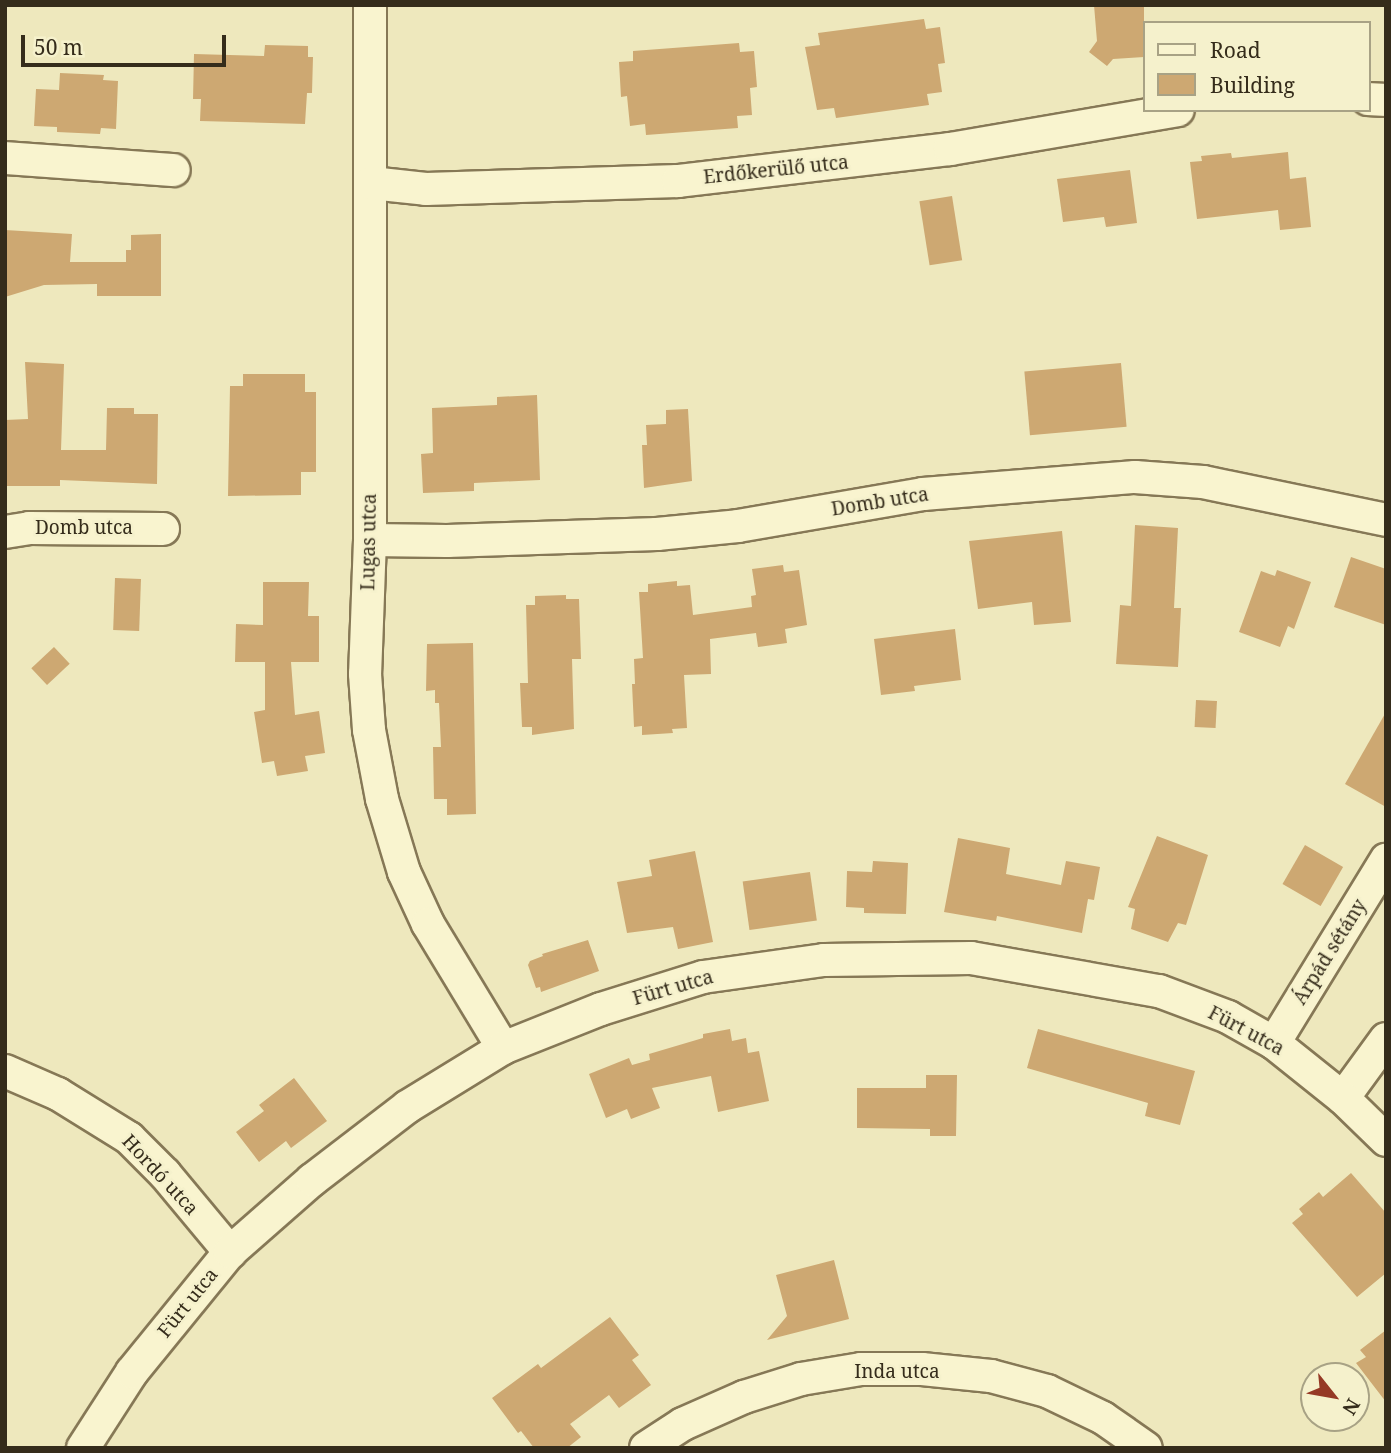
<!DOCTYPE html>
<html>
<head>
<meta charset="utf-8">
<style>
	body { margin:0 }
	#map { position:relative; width:1391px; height:1453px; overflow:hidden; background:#eee8bd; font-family:"Noto Serif",serif }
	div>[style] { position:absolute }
	.building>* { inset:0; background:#cda872; transform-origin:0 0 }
	.roads { filter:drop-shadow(2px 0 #867856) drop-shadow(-2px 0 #867856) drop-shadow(0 2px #867856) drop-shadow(0 -2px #867856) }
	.minor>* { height:32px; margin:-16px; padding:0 16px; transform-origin:16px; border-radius:16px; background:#f9f4cf }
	span { translate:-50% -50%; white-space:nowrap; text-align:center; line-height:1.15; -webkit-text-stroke:5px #f5f1cc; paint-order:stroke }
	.street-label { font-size:19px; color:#352c1b }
	.frame { position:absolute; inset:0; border:7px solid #352c1b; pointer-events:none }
	.legend { position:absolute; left:1143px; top:21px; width:228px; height:91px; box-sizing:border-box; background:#f5f1cc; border:2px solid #a8a285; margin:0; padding:9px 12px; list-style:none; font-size:21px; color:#352c1b }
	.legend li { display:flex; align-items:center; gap:14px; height:35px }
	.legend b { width:35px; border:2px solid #a8a285 }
	.north { position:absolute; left:1300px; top:1362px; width:70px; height:70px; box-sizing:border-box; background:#f5f1cc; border:2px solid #a8a285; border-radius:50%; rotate:121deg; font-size:19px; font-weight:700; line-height:28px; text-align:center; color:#352c1b }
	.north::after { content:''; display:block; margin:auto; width:24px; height:32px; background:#953925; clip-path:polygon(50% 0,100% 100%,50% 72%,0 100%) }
	.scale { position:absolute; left:21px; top:35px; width:205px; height:32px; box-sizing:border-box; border:4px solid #352c1b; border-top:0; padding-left:9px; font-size:21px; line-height:24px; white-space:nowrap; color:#352c1b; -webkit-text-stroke:5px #f5f1cc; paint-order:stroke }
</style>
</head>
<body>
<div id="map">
	<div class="building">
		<i style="clip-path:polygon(1094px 5px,1144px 6px,1144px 57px,1113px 59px,1107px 66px,1089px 52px,1097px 41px)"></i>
		<i style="clip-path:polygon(924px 19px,926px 29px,940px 27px,945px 63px,938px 64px,942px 92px,927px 94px,929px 105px,836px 118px,834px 108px,817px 110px,805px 47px,820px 45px,818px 33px)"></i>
		<i style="clip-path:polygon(739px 43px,740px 52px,754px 51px,757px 87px,750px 88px,752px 115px,737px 116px,738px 128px,646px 135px,645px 124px,630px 126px,627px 96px,621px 97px,619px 62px,633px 61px,633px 51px)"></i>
		<i style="clip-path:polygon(265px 45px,308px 46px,308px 57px,313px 57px,312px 93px,307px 93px,305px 124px,200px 121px,201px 99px,193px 99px,194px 54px,264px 56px)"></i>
		<i style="clip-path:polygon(60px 73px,104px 75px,103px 80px,118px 81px,116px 129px,101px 128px,100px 134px,57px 132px,57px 127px,34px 126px,36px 89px,59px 90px)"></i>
		<i style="clip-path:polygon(1288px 152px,1290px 179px,1306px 177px,1311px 227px,1280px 230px,1278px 210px,1197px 219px,1190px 162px,1202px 161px,1201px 156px,1231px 153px,1232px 158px)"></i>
		<i style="clip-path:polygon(1130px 170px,1137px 223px,1106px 227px,1104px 217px,1063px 222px,1057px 179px)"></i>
		<i style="left:952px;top:196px;width:65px;height:33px;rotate:81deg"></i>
		<i style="clip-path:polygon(5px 230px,72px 234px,70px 262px,126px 262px,126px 250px,131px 250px,131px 235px,161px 234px,161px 296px,97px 296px,97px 284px,44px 285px,5px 297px)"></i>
		<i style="clip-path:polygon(25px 362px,64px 364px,61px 450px,106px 450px,107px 408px,134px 408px,134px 414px,158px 414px,157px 484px,60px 480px,60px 486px,7px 486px,5px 420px,28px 419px)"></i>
		<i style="left:1121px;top:363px;width:64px;height:97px;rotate:85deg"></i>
		<i style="clip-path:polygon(243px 374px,305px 374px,305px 392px,316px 392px,316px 472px,301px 472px,301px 495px,228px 496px,230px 386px,243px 386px)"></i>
		<i style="clip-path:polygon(537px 395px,540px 480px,474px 483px,474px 491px,423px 493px,421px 454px,433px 453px,432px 408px,497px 405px,497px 397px)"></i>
		<i style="clip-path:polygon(688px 409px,692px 481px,644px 488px,642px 445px,647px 445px,646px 425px,666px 424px,666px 410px)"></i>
		<i style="clip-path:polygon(1135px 525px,1178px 528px,1174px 608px,1181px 608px,1178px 667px,1116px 664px,1120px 605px,1131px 606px)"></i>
		<i style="clip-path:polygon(1062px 531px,1071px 622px,1034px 625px,1032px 602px,978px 609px,969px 541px)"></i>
		<i style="clip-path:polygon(1351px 557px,1386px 569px,1386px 625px,1334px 607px)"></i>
		<i style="clip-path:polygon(783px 565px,784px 572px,799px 570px,807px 625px,785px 629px,787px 643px,758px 647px,756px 633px,710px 639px,711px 674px,684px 675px,687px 728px,672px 729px,673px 733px,642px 735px,642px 726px,634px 727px,632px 684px,635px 684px,634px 659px,643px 658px,639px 592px,648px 592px,648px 584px,677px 581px,677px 586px,690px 585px,693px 615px,752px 607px,751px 596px,756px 595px,752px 569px)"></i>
		<i style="clip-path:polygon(1277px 570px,1311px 582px,1294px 629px,1288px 626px,1280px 647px,1239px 632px,1261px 571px,1275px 576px)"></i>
		<i style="left:115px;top:578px;width:26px;height:52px;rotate:2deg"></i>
		<i style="clip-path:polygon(263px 582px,309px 582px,308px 616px,319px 616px,319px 662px,291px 662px,295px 715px,319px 711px,325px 753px,305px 756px,308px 771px,277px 776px,274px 761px,262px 763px,254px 712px,265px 710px,265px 662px,235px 662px,236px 624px,263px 625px)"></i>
		<i style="clip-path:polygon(566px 595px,566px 599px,579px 599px,581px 659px,572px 659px,574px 729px,532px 735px,532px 727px,522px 727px,520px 683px,528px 683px,526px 605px,535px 605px,535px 596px)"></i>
		<i style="clip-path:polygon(955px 629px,961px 680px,914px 686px,915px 691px,881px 695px,874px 639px)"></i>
		<i style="clip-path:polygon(473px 643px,476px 814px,447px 815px,447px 799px,434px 799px,433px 747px,441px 747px,439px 703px,435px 703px,435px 690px,426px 691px,427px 644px)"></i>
		<i style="left:54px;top:647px;width:23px;height:31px;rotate:47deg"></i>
		<i style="left:1196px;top:700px;width:21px;height:27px;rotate:3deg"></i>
		<i style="clip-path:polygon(1386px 712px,1386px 807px,1345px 784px)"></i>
		<i style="clip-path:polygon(1157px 836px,1208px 855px,1186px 925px,1178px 923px,1168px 942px,1131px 929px,1135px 909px,1128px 907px)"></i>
		<i style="clip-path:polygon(958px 838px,1010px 848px,1006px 874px,1061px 885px,1066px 861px,1100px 867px,1094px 900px,1088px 899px,1082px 933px,997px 916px,996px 921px,944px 912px)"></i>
		<i style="left:1305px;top:845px;width:44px;height:45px;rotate:30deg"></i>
		<i style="clip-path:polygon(695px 851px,713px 942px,678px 949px,673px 927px,627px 933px,617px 882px,652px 876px,649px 860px)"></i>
		<i style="clip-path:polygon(873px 861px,908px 863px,906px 914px,864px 913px,864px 908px,846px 907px,847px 871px,872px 872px)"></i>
		<i style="left:810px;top:872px;width:49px;height:68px;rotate:82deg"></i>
		<i style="clip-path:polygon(588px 940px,599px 971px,541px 992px,540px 987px,536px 988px,528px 965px,530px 961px,543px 956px,542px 954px)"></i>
		<i style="clip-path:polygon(730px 1029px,732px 1041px,746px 1038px,748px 1053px,759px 1051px,769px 1101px,718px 1112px,711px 1076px,652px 1088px,660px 1108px,631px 1119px,627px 1109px,606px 1118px,589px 1074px,629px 1058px,632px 1065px,650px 1060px,649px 1054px,703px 1038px,703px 1034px)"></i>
		<i style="clip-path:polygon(1038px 1029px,1195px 1071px,1180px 1125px,1145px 1116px,1148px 1103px,1027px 1068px)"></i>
		<i style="clip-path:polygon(926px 1075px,957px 1075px,956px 1136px,930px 1136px,930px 1129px,857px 1128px,857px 1088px,926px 1088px)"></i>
		<i style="clip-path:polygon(294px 1078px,327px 1121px,291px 1148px,286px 1141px,259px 1162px,236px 1132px,264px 1111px,259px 1105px)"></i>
		<i style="clip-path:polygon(1351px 1173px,1386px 1213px,1386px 1273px,1357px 1297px,1292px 1223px,1303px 1214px,1299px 1209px,1319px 1192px,1323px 1197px)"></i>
		<i style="clip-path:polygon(834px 1260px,849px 1319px,767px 1340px,787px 1316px,776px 1275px)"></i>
		<i style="clip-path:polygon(610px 1317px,639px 1355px,632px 1360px,651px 1385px,619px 1408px,609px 1395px,570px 1424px,581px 1437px,567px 1448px,534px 1448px,521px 1431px,518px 1433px,492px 1398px,538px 1364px,541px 1368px)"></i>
		<i style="clip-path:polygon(1386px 1330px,1386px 1402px,1356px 1363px,1366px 1357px,1360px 1350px)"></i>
	</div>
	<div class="roads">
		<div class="minor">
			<i style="left:370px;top:5px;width:535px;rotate:90deg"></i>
			<i style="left:370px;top:540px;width:134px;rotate:92.1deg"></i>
			<i style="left:365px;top:674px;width:56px;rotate:85.9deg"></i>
			<i style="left:369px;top:730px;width:70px;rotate:79.3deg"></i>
			<i style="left:382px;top:799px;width:76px;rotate:73.2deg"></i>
			<i style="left:404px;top:872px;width:57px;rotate:65.2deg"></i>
			<i style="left:428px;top:924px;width:145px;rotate:58.8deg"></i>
			<i style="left:1368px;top:99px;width:18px;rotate:3deg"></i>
			<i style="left:5px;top:158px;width:169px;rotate:4.1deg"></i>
			<i style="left:371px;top:183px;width:55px;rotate:6.2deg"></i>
			<i style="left:426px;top:189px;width:252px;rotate:-1.8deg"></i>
			<i style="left:678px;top:181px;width:274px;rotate:-6.7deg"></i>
			<i style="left:950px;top:149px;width:231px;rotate:-9.7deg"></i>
			<i style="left:5px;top:532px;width:24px;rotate:-9deg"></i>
			<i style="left:29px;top:528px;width:134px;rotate:0.4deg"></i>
			<i style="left:370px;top:540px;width:77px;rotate:0.7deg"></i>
			<i style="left:447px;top:541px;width:210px;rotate:-1.9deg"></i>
			<i style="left:657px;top:534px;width:81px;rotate:-5.6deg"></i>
			<i style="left:738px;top:526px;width:188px;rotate:-9.8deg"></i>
			<i style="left:923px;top:494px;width:213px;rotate:-4.6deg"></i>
			<i style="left:1135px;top:477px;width:68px;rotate:4.2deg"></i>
			<i style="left:1203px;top:482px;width:187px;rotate:11.7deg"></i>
			<i style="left:1274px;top:1043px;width:215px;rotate:-58.5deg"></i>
			<i style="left:5px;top:1071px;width:58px;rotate:23.5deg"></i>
			<i style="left:58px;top:1094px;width:84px;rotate:31.8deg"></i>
			<i style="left:129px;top:1138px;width:51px;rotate:45deg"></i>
			<i style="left:165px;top:1174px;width:102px;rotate:50.2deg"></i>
			<i style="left:1343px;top:1098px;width:73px;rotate:-53.9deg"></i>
			<i style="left:83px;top:1448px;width:90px;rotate:-57.2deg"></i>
			<i style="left:132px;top:1372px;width:155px;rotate:-50.8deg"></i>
			<i style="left:230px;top:1252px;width:109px;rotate:-41.3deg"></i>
			<i style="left:312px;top:1180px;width:120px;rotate:-37.5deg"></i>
			<i style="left:407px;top:1107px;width:113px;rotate:-31.6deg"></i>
			<i style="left:503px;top:1048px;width:105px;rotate:-21.7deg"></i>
			<i style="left:601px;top:1009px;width:107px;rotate:-17.4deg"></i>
			<i style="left:703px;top:977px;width:122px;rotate:-8deg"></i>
			<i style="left:824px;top:960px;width:147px;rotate:-0.8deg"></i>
			<i style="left:971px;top:958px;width:191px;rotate:10deg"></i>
			<i style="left:1159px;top:991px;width:74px;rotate:20.6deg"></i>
			<i style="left:1228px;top:1017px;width:53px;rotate:29.5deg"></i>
			<i style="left:1274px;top:1043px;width:88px;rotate:38.6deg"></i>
			<i style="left:1343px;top:1098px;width:60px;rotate:44.3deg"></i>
			<i style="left:646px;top:1448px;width:44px;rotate:-33deg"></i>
			<i style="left:683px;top:1424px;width:67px;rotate:-23.9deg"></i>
			<i style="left:744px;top:1397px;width:60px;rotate:-17.5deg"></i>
			<i style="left:801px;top:1379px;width:61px;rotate:-9.5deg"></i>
			<i style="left:861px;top:1369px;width:61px"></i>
			<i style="left:922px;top:1369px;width:69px;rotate:5.8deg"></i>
			<i style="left:991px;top:1376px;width:58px;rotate:15deg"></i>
			<i style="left:1047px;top:1391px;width:62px;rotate:25.7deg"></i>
			<i style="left:1103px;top:1418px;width:52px;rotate:34.9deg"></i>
		</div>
	</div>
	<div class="street-label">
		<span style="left:776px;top:170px;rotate:-6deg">Erdőkerülő utca</span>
		<span style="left:880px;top:502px;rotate:-9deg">Domb utca</span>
		<span style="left:84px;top:528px">Domb utca</span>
		<span style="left:369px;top:542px;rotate:-89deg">Lugas utca</span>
		<span style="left:1330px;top:952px;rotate:-58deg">Árpád sétány</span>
		<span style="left:673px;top:988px;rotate:-16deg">Fürt utca</span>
		<span style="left:1246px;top:1031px;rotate:28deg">Fürt utca</span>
		<span style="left:160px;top:1175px;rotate:47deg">Hordó utca</span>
		<span style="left:188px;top:1303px;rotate:-51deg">Fürt utca</span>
		<span style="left:897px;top:1372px">Inda utca</span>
	</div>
	<div class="frame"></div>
	<ul class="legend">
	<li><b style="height:9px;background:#f9f4cf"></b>Road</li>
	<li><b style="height:19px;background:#cda872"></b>Building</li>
	</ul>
	<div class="north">N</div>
	<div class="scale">50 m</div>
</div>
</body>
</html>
